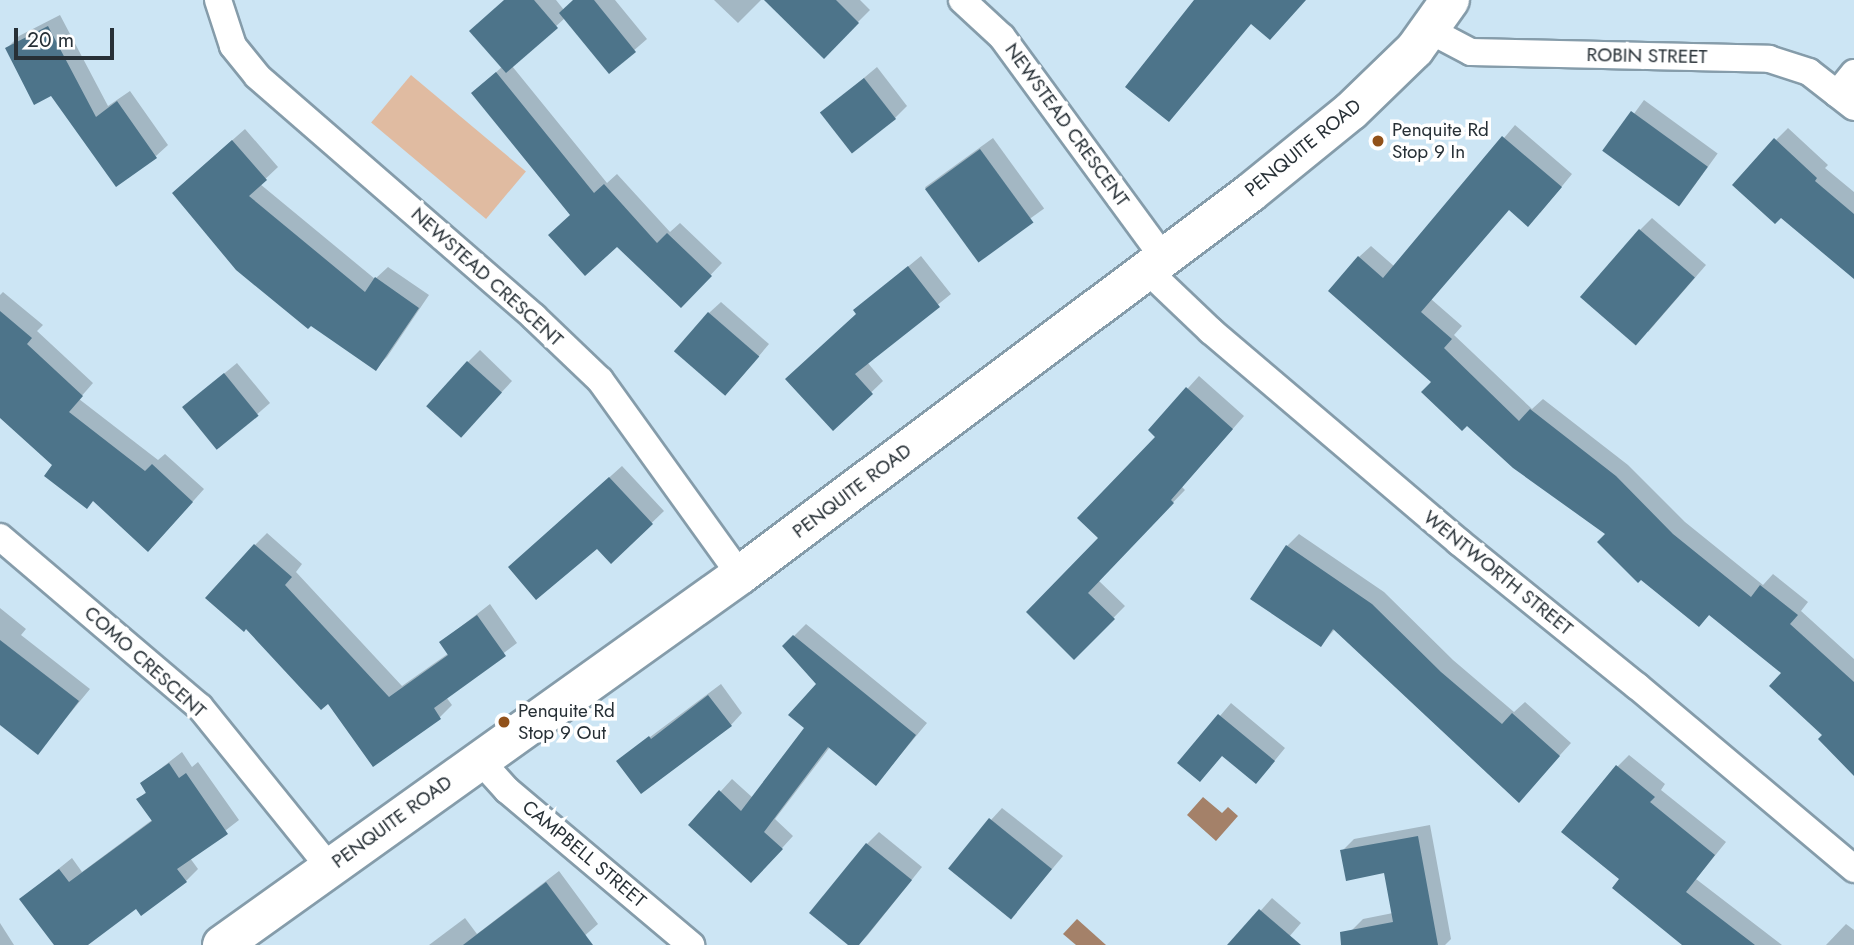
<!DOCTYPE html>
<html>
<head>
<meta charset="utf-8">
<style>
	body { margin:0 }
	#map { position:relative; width:1854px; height:945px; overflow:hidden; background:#cce5f4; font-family:Jost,sans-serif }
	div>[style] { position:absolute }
	.green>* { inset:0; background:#e0bba1; transform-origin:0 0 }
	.water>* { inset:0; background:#a48169 }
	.shadow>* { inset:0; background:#0003; transform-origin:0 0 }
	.building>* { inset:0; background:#4d748a; transform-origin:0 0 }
	.roads { filter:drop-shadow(2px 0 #859caa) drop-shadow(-2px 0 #859caa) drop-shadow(0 2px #859caa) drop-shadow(0 -2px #859caa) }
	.street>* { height:26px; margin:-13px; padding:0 13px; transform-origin:13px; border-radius:13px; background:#fff }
	.secondary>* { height:38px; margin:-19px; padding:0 19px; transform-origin:19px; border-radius:19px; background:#fff }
	.dots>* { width:19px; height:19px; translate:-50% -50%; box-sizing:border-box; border:4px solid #fff; border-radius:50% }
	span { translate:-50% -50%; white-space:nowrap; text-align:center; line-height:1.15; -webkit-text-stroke:7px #fff; paint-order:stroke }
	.street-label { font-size:19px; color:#273036 }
	.poi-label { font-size:19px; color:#273036 }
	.left { translate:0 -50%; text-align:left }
	.scale { position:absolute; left:14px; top:28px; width:100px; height:32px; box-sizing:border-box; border:4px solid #273036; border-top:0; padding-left:9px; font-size:21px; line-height:24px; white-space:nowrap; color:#273036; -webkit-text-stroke:5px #fff; paint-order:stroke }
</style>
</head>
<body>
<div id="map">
	<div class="green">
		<i style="left:411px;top:75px;width:150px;height:62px;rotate:40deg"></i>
	</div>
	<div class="water">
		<i style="clip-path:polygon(1203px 797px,1222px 813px,1228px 807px,1238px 816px,1216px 841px,1187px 815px)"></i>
		<i style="clip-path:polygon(1077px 919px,1106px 945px,1076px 945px,1063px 934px)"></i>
	</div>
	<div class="shadow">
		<i style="clip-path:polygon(505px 0,556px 0,564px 10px,574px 0,615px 0,647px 39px,609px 72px,565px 18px,512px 66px,607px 183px,617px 174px,670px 232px,680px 223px,722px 263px,681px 306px,617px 245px,572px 214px,473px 93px,503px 66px)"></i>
		<i style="clip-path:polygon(714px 0,761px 0,738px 23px)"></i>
		<i style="clip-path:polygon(810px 0,860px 0,870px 10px,824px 56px)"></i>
		<i style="clip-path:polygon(60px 15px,108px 106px,130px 91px,168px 145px,156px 156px,52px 94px,7px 48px,19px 36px)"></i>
		<i style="clip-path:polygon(877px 67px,907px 106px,895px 118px,822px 113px)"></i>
		<i style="left:1644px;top:100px;width:91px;height:63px;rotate:36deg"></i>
		<i style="clip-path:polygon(1515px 125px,1572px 174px,1540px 213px,1509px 208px,1431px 299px,1462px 326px,1454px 335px,1532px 409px,1543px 399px,1628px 465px,1685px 522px,1763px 585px,1773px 574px,1808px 602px,1801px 611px,1854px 659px,1854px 774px,1784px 673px,1711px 613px,1699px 625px,1607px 534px,1434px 382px,1359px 257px,1371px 246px,1395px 267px)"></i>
		<i style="clip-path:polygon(1788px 128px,1828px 165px,1825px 168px,1854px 192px,1854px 272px,1776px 140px)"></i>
		<i style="clip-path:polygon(245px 129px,278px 167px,260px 184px,375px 279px,388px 267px,429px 295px,387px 357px,375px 369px,186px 181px)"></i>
		<i style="left:993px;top:138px;width:87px;height:84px;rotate:54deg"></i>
		<i style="clip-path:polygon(1652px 218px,1706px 265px,1648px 332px,1640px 230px)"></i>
		<i style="clip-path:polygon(921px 256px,951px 294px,867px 362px,883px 381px,833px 429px,858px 314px,855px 310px)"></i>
		<i style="clip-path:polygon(3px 292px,43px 325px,37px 331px,93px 383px,79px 399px,158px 460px,165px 454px,204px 489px,160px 538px,94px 500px,0 415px,0 295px)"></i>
		<i style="clip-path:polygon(721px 302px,769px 344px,737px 382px,709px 313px)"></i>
		<i style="clip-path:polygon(480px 350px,512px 381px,472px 424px,468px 362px)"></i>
		<i style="clip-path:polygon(237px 363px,270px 403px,219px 448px,197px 396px)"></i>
		<i style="clip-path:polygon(1199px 376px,1244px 416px,1182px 487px,1185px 490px,1098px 580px,1125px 606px,1074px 658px,1028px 612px,1101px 538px,1158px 436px,1150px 430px)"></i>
		<i style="clip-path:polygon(622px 466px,664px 511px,611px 562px,597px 547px,522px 556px)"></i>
		<i style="clip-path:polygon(267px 533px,302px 564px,296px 572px,402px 686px,449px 653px,441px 642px,490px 604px,517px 643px,446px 697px,452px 705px,440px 717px,373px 765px,255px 545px)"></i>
		<i style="clip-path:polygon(1299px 534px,1384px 592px,1453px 660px,1514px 712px,1525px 702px,1571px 743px,1530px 788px,1335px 629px,1321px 645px,1287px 546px)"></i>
		<i style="clip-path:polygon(0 608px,26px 629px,21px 635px,90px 689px,38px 752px,0 723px)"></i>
		<i style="clip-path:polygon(806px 624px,927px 723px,876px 784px,830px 747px,775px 819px,793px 836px,763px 869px,690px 825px,732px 779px,753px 798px,806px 728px,818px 684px,784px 646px)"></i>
		<i style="clip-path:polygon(721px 684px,742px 713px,731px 725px,618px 761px)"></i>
		<i style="clip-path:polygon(1231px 703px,1285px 748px,1267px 770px,1223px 754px,1180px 763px)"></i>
		<i style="clip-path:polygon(182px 752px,192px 767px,198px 762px,239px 820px,190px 858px,198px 869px,186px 881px,136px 907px,85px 945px,56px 945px,21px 899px,72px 858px,82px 872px,152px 820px,138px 800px,147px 791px,142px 783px)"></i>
		<i style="clip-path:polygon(1629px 755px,1665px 784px,1661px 790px,1726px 842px,1696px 879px,1782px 945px,1690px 945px,1621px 879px,1617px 767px)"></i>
		<i style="clip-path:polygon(1002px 808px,1063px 856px,1012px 917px,991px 820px)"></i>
		<i style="clip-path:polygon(1430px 825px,1451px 939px,1445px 945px,1354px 945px,1351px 931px,1363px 919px,1393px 913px,1385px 871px,1342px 851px,1354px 839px)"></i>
		<i style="clip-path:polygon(879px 832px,922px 867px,867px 936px,858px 945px,851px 945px,867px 844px)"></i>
		<i style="clip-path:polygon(559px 871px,598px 924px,574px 945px,429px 945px,465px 918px,477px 934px)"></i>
		<i style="clip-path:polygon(1272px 898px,1301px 923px,1282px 945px,1230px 945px)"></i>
		<i style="clip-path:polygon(0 923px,14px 945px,0 945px)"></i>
		<i style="clip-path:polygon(1846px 924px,1854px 930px,1854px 945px,1826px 945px)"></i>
	</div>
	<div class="building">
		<i style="clip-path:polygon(504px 0,534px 0,558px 28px,506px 73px,469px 31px)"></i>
		<i style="clip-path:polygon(573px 0,594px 0,636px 52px,609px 74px,559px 13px)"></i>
		<i style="clip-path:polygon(764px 0,836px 0,859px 23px,824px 59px)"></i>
		<i style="clip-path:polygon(1194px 0,1306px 0,1270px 40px,1251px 24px,1169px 122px,1125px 87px)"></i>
		<i style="clip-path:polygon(48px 26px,96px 117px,117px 101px,157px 158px,116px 187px,51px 96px,34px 105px,5px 48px)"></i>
		<i style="clip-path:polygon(496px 72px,594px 193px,604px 184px,657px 243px,667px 233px,712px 276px,681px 308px,617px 247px,585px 276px,548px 235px,570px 215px,471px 93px)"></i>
		<i style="left:864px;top:78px;width:52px;height:56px;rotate:52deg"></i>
		<i style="left:1631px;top:111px;width:95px;height:49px;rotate:36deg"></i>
		<i style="clip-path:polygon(1502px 136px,1562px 187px,1528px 227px,1509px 210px,1421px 312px,1452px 339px,1444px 348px,1519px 421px,1530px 409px,1616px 476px,1673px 534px,1751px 597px,1760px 585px,1798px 615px,1790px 624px,1854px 682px,1854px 776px,1818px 739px,1822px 735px,1769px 686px,1781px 673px,1709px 615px,1699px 627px,1641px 580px,1638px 583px,1597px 542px,1605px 534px,1513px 468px,1467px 426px,1462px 431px,1421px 392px,1431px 382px,1328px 291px,1358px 256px,1383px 278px)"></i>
		<i style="clip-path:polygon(1774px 138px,1817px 178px,1815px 181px,1854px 214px,1854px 279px,1781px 218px,1775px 224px,1732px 185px)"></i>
		<i style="clip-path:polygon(232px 140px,267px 180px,249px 196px,365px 292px,375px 277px,419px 308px,376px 371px,311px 326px,308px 329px,236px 270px,172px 193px)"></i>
		<i style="left:980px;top:149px;width:91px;height:68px;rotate:54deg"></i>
		<i style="left:1639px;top:229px;width:74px;height:90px;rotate:41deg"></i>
		<i style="clip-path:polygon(908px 266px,940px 307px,855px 374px,873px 394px,833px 431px,785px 379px,856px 314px,853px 310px)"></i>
		<i style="clip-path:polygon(0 311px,32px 338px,27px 344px,83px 396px,69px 412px,145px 471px,152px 464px,193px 502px,148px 552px,93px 501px,87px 509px,44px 476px,52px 465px,0 418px)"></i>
		<i style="left:708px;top:312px;width:68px;height:52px;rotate:41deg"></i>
		<i style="left:467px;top:361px;width:47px;height:61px;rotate:42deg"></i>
		<i style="left:224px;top:373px;width:55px;height:54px;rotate:51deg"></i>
		<i style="clip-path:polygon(1186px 387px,1233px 429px,1171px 500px,1174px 503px,1088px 593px,1115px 619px,1074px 660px,1026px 612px,1098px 538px,1077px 518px,1155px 437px,1148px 430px)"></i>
		<i style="clip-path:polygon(609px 477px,653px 524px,611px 564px,597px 549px,536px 600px,508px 567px)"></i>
		<i style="clip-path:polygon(254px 544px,292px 577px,285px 585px,389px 697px,448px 655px,439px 642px,477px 615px,506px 656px,434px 708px,441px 719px,373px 767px,328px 704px,321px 710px,246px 629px,244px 632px,205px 598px)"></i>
		<i style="clip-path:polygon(1286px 545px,1372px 604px,1441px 672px,1502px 724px,1512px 713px,1560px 756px,1519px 803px,1333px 629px,1321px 647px,1250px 599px)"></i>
		<i style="clip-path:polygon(793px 635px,916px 735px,876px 786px,828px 747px,764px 832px,783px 849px,751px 883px,688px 825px,719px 790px,741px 811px,804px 728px,788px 715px,816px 684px,782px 646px)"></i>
		<i style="clip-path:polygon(0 640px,79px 701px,38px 755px,0 725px)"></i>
		<i style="clip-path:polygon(708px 695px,732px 726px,641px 794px,616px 761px,649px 736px,651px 739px)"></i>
		<i style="clip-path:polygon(1218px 714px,1275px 761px,1256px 784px,1222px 756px,1200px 782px,1177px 763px)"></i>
		<i style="clip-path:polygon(169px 763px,179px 778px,186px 773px,228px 834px,177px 869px,187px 882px,141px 916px,136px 909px,88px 945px,54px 945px,19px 899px,59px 869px,69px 882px,152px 821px,136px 799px,146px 793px,140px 783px)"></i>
		<i style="clip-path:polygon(1616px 765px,1655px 797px,1650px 802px,1715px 855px,1686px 892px,1755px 945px,1682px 945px,1612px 888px,1619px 879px,1561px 832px)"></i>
		<i style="left:989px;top:818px;width:81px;height:65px;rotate:39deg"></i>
		<i style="clip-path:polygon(1418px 836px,1438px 945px,1341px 945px,1340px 932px,1393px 922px,1384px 873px,1346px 881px,1340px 850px)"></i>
		<i style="clip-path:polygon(866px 843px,912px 880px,859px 945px,848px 945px,809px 913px)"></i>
		<i style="clip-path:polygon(546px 882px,593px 945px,463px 945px)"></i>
		<i style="clip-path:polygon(1259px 909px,1301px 945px,1227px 945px)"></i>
	</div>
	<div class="roads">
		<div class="street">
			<i style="left:218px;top:0;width:48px;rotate:71.9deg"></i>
			<i style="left:233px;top:46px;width:38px;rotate:51deg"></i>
			<i style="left:257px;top:76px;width:367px;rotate:41deg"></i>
			<i style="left:534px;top:317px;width:91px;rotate:43.7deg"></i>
			<i style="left:600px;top:380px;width:240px;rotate:54.3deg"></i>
			<i style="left:962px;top:0;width:54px;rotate:42.8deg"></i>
			<i style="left:1002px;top:37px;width:274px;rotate:53.8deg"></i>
			<i style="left:1431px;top:31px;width:45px;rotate:27.7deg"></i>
			<i style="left:1471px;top:52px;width:298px;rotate:1.3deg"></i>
			<i style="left:1769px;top:59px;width:42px;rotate:18deg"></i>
			<i style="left:1809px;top:72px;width:57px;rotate:37.9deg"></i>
			<i style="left:1837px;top:94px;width:27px;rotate:-51deg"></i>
			<i style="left:1148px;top:271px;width:87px;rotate:43.6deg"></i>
			<i style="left:1211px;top:331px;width:326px;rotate:40.4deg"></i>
			<i style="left:1459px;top:542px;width:229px;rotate:39deg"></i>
			<i style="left:1637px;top:686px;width:284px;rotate:40.1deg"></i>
			<i style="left:0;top:537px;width:262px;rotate:40.4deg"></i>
			<i style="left:200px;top:707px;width:206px;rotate:51.1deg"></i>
			<i style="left:479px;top:759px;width:42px;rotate:47.9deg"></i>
			<i style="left:507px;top:790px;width:241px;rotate:40.1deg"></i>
		</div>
		<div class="secondary">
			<i style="left:222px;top:945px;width:637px;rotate:-35.54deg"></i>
			<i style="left:740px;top:575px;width:637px;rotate:-36.83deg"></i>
			<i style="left:1250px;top:193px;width:130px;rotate:-39.1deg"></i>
			<i style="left:1351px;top:111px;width:89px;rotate:-44.1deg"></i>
			<i style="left:1415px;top:49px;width:60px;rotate:-54.5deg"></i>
		</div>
	</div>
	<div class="dots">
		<i style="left:1378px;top:141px;background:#91511a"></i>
		<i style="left:504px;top:722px;background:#91511a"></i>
	</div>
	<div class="street-label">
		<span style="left:1647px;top:56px;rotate:1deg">ROBIN STREET</span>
		<span style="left:1067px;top:125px;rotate:54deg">NEWSTEAD CRESCENT</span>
		<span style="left:1303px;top:148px;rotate:-39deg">PENQUITE ROAD</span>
		<span style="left:487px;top:277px;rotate:42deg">NEWSTEAD CRESCENT</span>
		<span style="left:852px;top:491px;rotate:-37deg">PENQUITE ROAD</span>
		<span style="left:1498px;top:573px;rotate:39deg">WENTWORTH STREET</span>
		<span style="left:145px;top:662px;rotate:42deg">COMO CRESCENT</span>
		<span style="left:392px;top:822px;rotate:-36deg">PENQUITE ROAD</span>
		<span style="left:584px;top:854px;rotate:40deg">CAMPBELL STREET</span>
	</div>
	<div class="poi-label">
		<span class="left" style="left:1392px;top:141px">Penquite Rd<br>Stop 9 In</span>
		<span class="left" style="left:518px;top:722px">Penquite Rd<br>Stop 9 Out</span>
	</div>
	<div class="scale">20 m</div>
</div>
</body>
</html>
